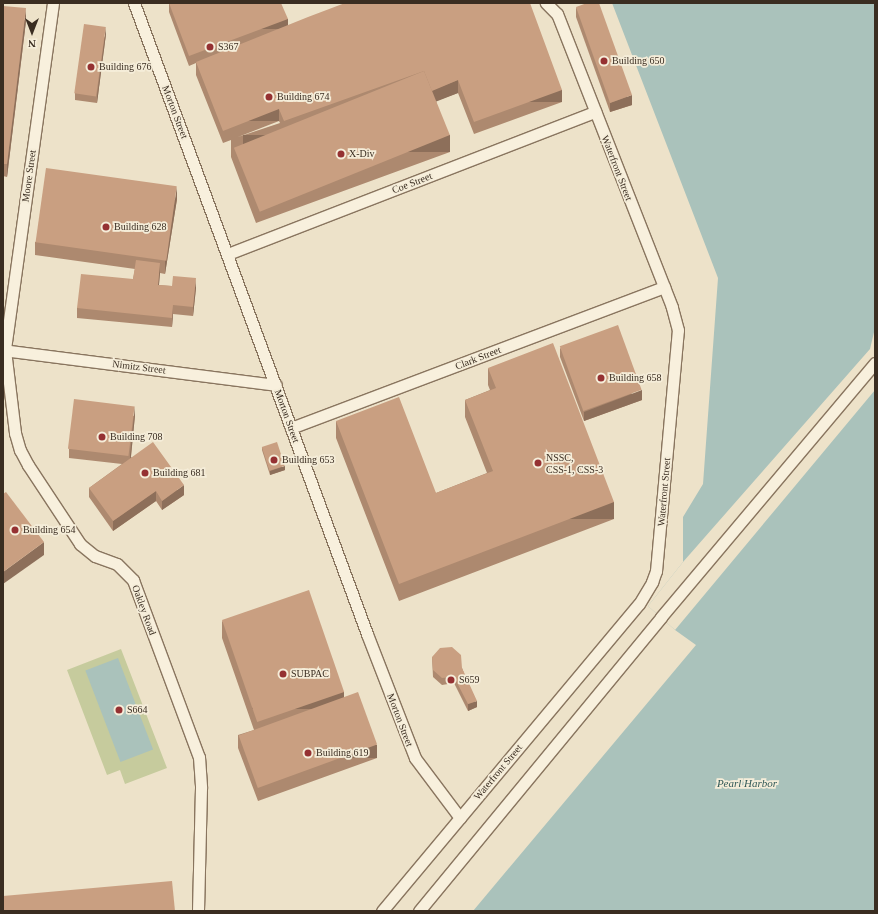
<!DOCTYPE html>
<html>
<head>
<meta charset="utf-8">
<style>
	body { margin:0 }
	#map { position:relative; width:878px; height:914px; overflow:hidden; background:#ede2c9; font-family:"Times New Roman",serif }
	div>[style] { position:absolute }
	.green>* { inset:0; background:#c6cb9d }
	.water>* { inset:0; background:#aac2bb; transform-origin:0 0 }
	.pier>* { inset:0; background:#ede2c9 }
	.roads { filter:drop-shadow(1px 0 #89755f) drop-shadow(-1px 0 #89755f) drop-shadow(0 1px #89755f) drop-shadow(0 -1px #89755f) }
	.service>* { height:11px; margin:-5.5px; padding:0 5.5px; transform-origin:5.5px; border-radius:5.5px; background:#f8f0dd }
	.wall>* { inset:0; background:#ad896f }
	.shaded-wall>* { inset:0; background:#8d6f5a; transform-origin:0 0 }
	.building>* { inset:0; background:#c99f81; transform-origin:0 0 }
	.dots>* { width:11px; height:11px; translate:-50% -50%; box-sizing:border-box; border:2px solid #f5edd9; border-radius:50% }
	span { translate:-50% -50%; white-space:nowrap; text-align:center; line-height:1.15; -webkit-text-stroke:3.5px #f5edd9; paint-order:stroke }
	.poi-label { font-size:10px; color:#3a2d21 }
	.left { translate:0 -50%; text-align:left }
	.street-label { font-size:10px; color:#3a2d21 }
	.water-label { font-size:11px; color:#315957; font-style:italic }
	.frame { position:absolute; inset:0; border:4px solid #3a2d21; pointer-events:none }
	.north { position:absolute; left:12px; top:12px; width:40px; height:40px; -webkit-text-stroke:3px #f5edd9; paint-order:stroke; rotate:180deg; font-size:11px; font-weight:700; line-height:16px; text-align:center; color:#3a2d21 }
	.north::after { content:''; display:block; margin:auto; width:14px; height:18px; background:#3a2d21; clip-path:polygon(50% 0,100% 100%,50% 72%,0 100%) }
</style>
</head>
<body>
<div id="map">
	<div class="green">
		<i style="clip-path:polygon(121px 649px,167px 768px,125px 784px,120px 770px,107px 775px,67px 670px)"></i>
	</div>
	<div class="water">
		<i style="clip-path:polygon(612px 3px,875px 3px,875px 911px,473px 911px,696px 645px,675px 630px,648px 606px,683px 562px,683px 517px,703px 484px,718px 278px)"></i>
		<i style="left:118px;top:658px;width:98px;height:35px;rotate:69deg"></i>
	</div>
	<div class="pier">
		<i style="clip-path:polygon(875px 328px,875px 390px,675px 630px,648px 606px,683px 562px,870px 349px)"></i>
	</div>
	<div class="roads">
		<div class="service">
			<i style="left:53px;top:3px;width:350px;rotate:97.9deg"></i>
			<i style="left:5px;top:350px;width:84px;rotate:83.1deg"></i>
			<i style="left:15px;top:433px;width:18px;rotate:74deg"></i>
			<i style="left:20px;top:450px;width:17px;rotate:62deg"></i>
			<i style="left:28px;top:465px;width:95px;rotate:56.6deg"></i>
			<i style="left:80px;top:544px;width:19px;rotate:39deg"></i>
			<i style="left:95px;top:556px;width:23px;rotate:20deg"></i>
			<i style="left:117px;top:564px;width:23px;rotate:45deg"></i>
			<i style="left:133px;top:580px;width:189px;rotate:69.6deg"></i>
			<i style="left:199px;top:757px;width:31px;rotate:86deg"></i>
			<i style="left:201px;top:788px;width:123px;rotate:91.4deg"></i>
			<i style="left:134px;top:3px;width:673px;rotate:69.73deg"></i>
			<i style="left:367px;top:634px;width:133px;rotate:68.8deg"></i>
			<i style="left:415px;top:758px;width:75px;rotate:53.1deg"></i>
			<i style="left:228px;top:254px;width:394px;rotate:-21.2deg"></i>
			<i style="left:3px;top:350px;width:275px;rotate:7.3deg"></i>
			<i style="left:291px;top:428px;width:399px;rotate:-20.7deg"></i>
			<i style="left:382px;top:911px;width:400px;rotate:-50.1deg"></i>
			<i style="left:639px;top:604px;width:26px;rotate:-59deg"></i>
			<i style="left:652px;top:582px;width:12px;rotate:-70deg"></i>
			<i style="left:656px;top:571px;width:242px;rotate:-84.8deg"></i>
			<i style="left:678px;top:330px;width:24px;rotate:-105deg"></i>
			<i style="left:672px;top:307px;width:315px;rotate:-111.4deg"></i>
			<i style="left:557px;top:14px;width:16px;rotate:-135deg"></i>
			<i style="left:419px;top:911px;width:381px;rotate:-50.5deg"></i>
			<i style="left:661px;top:617px;width:332px;rotate:-49.9deg"></i>
		</div>
	</div>
	<div class="wall">
		<i style="clip-path:polygon(evenodd,169px 3px,288px 25px,562px 102px,474px 134px,458px 93px,436px 101px,450px 152px,256px 223px,231px 157px,231px 140px,223px 143px,196px 75px,196px 63px,189px 66px,169px 12px,169px 3px,279px 121px,280px 123px,238px 137px,279px 121px)"></i>
		<i style="clip-path:polygon(3px 6px,26px 21px,7px 177px,3px 176px)"></i>
		<i style="clip-path:polygon(576px 7px,632px 105px,610px 112px,576px 17px)"></i>
		<i style="clip-path:polygon(106px 34px,97px 103px,75px 100px,75px 93px)"></i>
		<i style="clip-path:polygon(177px 199px,165px 274px,160px 273px,159px 285px,196px 288px,193px 316px,173px 314px,172px 327px,77px 318px,77px 308px,133px 279px,135px 269px,35px 255px,35px 242px)"></i>
		<i style="clip-path:polygon(560px 348px,642px 400px,584px 421px,560px 357px)"></i>
		<i style="clip-path:polygon(488px 368px,614px 519px,399px 601px,336px 438px,336px 421px,436px 493px,487px 473px,465px 417px,465px 400px,490px 390px,488px 385px)"></i>
		<i style="clip-path:polygon(135px 415px,131px 457px,184px 495px,162px 510px,156px 501px,113px 531px,89px 497px,89px 488px,122px 464px,69px 458px,69px 449px)"></i>
		<i style="clip-path:polygon(262px 447px,285px 470px,270px 475px,262px 450px)"></i>
		<i style="clip-path:polygon(222px 621px,344px 697px,377px 758px,258px 801px,238px 748px,238px 735px,254px 730px,222px 638px)"></i>
		<i style="clip-path:polygon(432px 657px,462px 668px,477px 707px,468px 711px,454px 683px,442px 685px,433px 677px)"></i>
	</div>
	<div class="shaded-wall">
		<i style="clip-path:polygon(26px 8px,26px 21px,7px 177px,7px 164px)"></i>
		<i style="left:288px;top:19px;width:10px;height:106px;rotate:90deg"></i>
		<i style="clip-path:polygon(106px 27px,106px 34px,97px 103px,97px 96px)"></i>
		<i style="clip-path:polygon(458px 80px,458px 93px,430px 104px,430px 91px)"></i>
		<i style="left:562px;top:90px;width:12px;height:94px;rotate:90deg"></i>
		<i style="clip-path:polygon(632px 95px,632px 105px,610px 112px,610px 103px)"></i>
		<i style="left:279px;top:109px;width:12px;height:60px;rotate:90deg"></i>
		<i style="left:450px;top:135px;width:17px;height:207px;rotate:90deg"></i>
		<i style="clip-path:polygon(177px 187px,177px 199px,165px 274px,165px 261px)"></i>
		<i style="clip-path:polygon(160px 263px,160px 273px,158px 294px,158px 285px)"></i>
		<i style="clip-path:polygon(196px 278px,196px 288px,193px 316px,193px 307px)"></i>
		<i style="clip-path:polygon(173px 305px,173px 314px,172px 327px,172px 318px)"></i>
		<i style="clip-path:polygon(642px 390px,642px 400px,584px 421px,584px 412px)"></i>
		<i style="clip-path:polygon(135px 406px,135px 415px,130px 465px,130px 455px)"></i>
		<i style="clip-path:polygon(285px 466px,285px 470px,270px 475px,270px 471px)"></i>
		<i style="clip-path:polygon(184px 485px,184px 495px,162px 510px,162px 501px)"></i>
		<i style="clip-path:polygon(156px 491px,156px 501px,113px 531px,113px 521px)"></i>
		<i style="left:614px;top:502px;width:17px;height:230px;rotate:90deg"></i>
		<i style="clip-path:polygon(44px 542px,44px 555px,3px 584px,3px 572px)"></i>
		<i style="left:344px;top:692px;width:17px;height:92px;rotate:90deg"></i>
		<i style="clip-path:polygon(477px 701px,477px 707px,468px 711px,468px 704px)"></i>
		<i style="left:377px;top:745px;width:13px;height:127px;rotate:90deg"></i>
	</div>
	<div class="building">
		<i style="clip-path:polygon(169px 3px,281px 3px,288px 19px,189px 56px)"></i>
		<i style="clip-path:polygon(345px 3px,530px 3px,562px 90px,474px 122px,458px 80px,432px 91px,424px 71px,284px 121px,279px 109px,223px 131px,196px 62px,308px 17px)"></i>
		<i style="clip-path:polygon(587px 3px,599px 3px,632px 95px,610px 103px,576px 7px)"></i>
		<i style="clip-path:polygon(3px 6px,26px 8px,7px 164px,3px 164px)"></i>
		<i style="left:84px;top:24px;width:22px;height:70px;rotate:8deg"></i>
		<i style="left:424px;top:71px;width:69px;height:205px;rotate:68deg"></i>
		<i style="left:46px;top:168px;width:132px;height:75px;rotate:8deg"></i>
		<i style="clip-path:polygon(136px 260px,160px 263px,158px 285px,172px 286px,173px 276px,196px 278px,193px 307px,173px 305px,172px 318px,77px 308px,81px 274px,133px 279px)"></i>
		<i style="left:618px;top:325px;width:69px;height:62px;rotate:70deg"></i>
		<i style="clip-path:polygon(553px 343px,614px 502px,399px 584px,336px 421px,399px 397px,436px 493px,493px 471px,465px 400px,496px 388px,488px 368px)"></i>
		<i style="left:74px;top:399px;width:61px;height:50px;rotate:7deg"></i>
		<i style="clip-path:polygon(153px 442px,184px 485px,162px 501px,156px 491px,113px 521px,89px 488px)"></i>
		<i style="left:277px;top:442px;width:25px;height:16px;rotate:72deg"></i>
		<i style="clip-path:polygon(6px 492px,44px 542px,3px 572px,3px 494px)"></i>
		<i style="left:309px;top:590px;width:108px;height:92px;rotate:71deg"></i>
		<i style="clip-path:polygon(452px 647px,461px 655px,462px 668px,477px 701px,468px 704px,454px 677px,442px 678px,433px 670px,432px 657px,440px 648px)"></i>
		<i style="left:358px;top:692px;width:56px;height:127px;rotate:70deg"></i>
		<i style="clip-path:polygon(172px 881px,175px 911px,3px 911px,3px 896px)"></i>
	</div>
	<div class="dots">
		<i style="left:210px;top:47px;background:#953132"></i>
		<i style="left:604px;top:61px;background:#953132"></i>
		<i style="left:91px;top:67px;background:#953132"></i>
		<i style="left:269px;top:97px;background:#953132"></i>
		<i style="left:341px;top:154px;background:#953132"></i>
		<i style="left:106px;top:227px;background:#953132"></i>
		<i style="left:601px;top:378px;background:#953132"></i>
		<i style="left:102px;top:437px;background:#953132"></i>
		<i style="left:274px;top:460px;background:#953132"></i>
		<i style="left:538px;top:463px;background:#953132"></i>
		<i style="left:145px;top:473px;background:#953132"></i>
		<i style="left:15px;top:530px;background:#953132"></i>
		<i style="left:283px;top:674px;background:#953132"></i>
		<i style="left:451px;top:680px;background:#953132"></i>
		<i style="left:119px;top:710px;background:#953132"></i>
		<i style="left:308px;top:753px;background:#953132"></i>
	</div>
	<div class="poi-label">
		<span class="left" style="left:218px;top:47px">S367</span>
		<span class="left" style="left:612px;top:61px">Building 650</span>
		<span class="left" style="left:99px;top:67px">Building 676</span>
		<span class="left" style="left:277px;top:97px">Building 674</span>
		<span class="left" style="left:349px;top:154px">X-Div</span>
		<span class="left" style="left:114px;top:227px">Building 628</span>
		<span class="left" style="left:609px;top:378px">Building 658</span>
		<span class="left" style="left:110px;top:437px">Building 708</span>
		<span class="left" style="left:546px;top:463px">NSSC,<br>CSS-1, CSS-3</span>
		<span class="left" style="left:282px;top:460px">Building 653</span>
		<span class="left" style="left:153px;top:473px">Building 681</span>
		<span class="left" style="left:23px;top:530px">Building 654</span>
		<span class="left" style="left:291px;top:674px">SUBPAC</span>
		<span class="left" style="left:459px;top:680px">S659</span>
		<span class="left" style="left:127px;top:710px">S664</span>
		<span class="left" style="left:316px;top:753px">Building 619</span>
	</div>
	<div class="street-label">
		<span style="left:175px;top:112px;rotate:69deg">Morton Street</span>
		<span style="left:617px;top:168px;rotate:69deg">Waterfront Street</span>
		<span style="left:29px;top:176px;rotate:-82deg">Moore Street</span>
		<span style="left:412px;top:183px;rotate:-21deg">Coe Street</span>
		<span style="left:478px;top:358px;rotate:-21deg">Clark Street</span>
		<span style="left:139px;top:367px;rotate:7deg">Nimitz Street</span>
		<span style="left:287px;top:416px;rotate:70deg">Morton Street</span>
		<span style="left:664px;top:492px;rotate:-85deg">Waterfront Street</span>
		<span style="left:144px;top:610px;rotate:70deg">Oakley Road</span>
		<span style="left:400px;top:720px;rotate:69deg">Morton Street</span>
		<span style="left:498px;top:772px;rotate:-50deg">Waterfront Street</span>
	</div>
	<div class="water-label">
		<span style="left:747px;top:783px">Pearl Harbor</span>
	</div>
	<div class="frame"></div>
	<div class="north">N</div>
</div>
</body>
</html>
